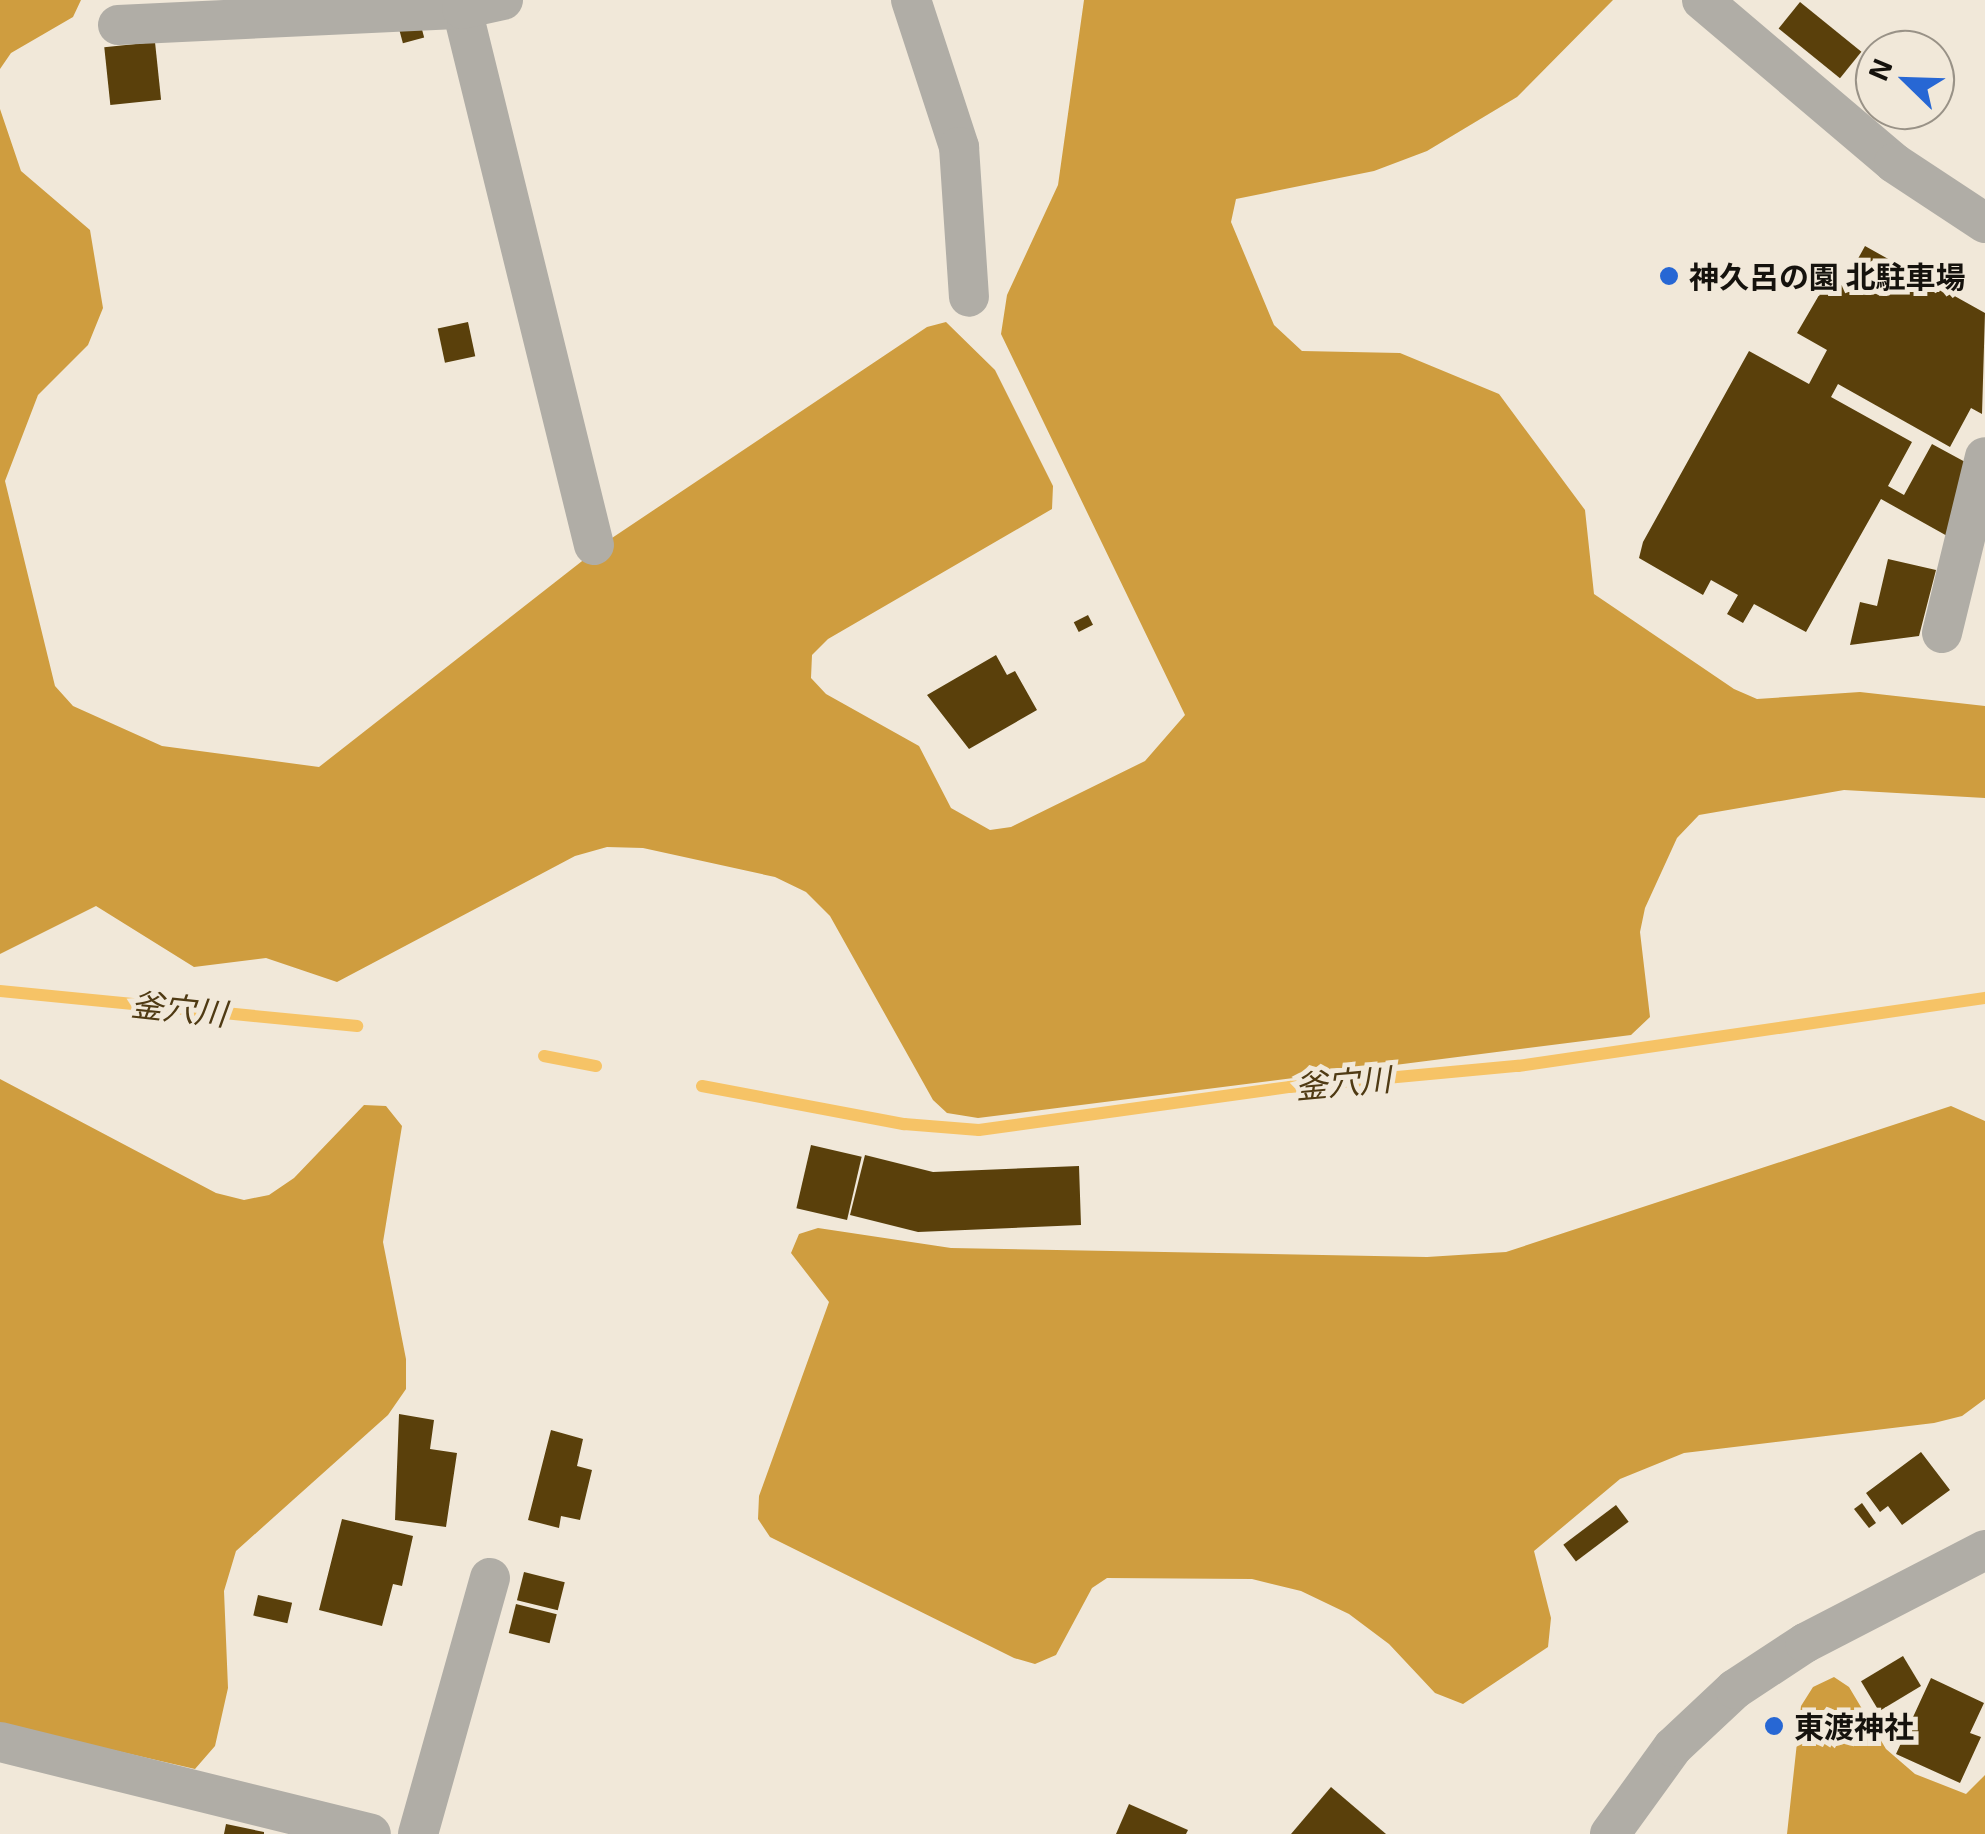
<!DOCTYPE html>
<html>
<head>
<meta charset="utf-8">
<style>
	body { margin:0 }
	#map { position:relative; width:1985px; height:1834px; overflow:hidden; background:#f1e8d9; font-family:"Exo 2","Noto Sans JP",sans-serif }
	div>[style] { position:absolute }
	.forest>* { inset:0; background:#cf9d3f }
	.stream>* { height:12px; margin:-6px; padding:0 6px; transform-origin:6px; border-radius:6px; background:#f6c366 }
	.building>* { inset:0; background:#5a400b; transform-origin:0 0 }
	.minor>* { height:40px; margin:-20px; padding:0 20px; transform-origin:20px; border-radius:20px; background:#b0ada6 }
	.dots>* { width:28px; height:28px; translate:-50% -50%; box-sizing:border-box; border:5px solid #f1e8d9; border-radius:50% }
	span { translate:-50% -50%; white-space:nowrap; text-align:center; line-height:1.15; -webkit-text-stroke:10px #f1e8d9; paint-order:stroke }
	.poi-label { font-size:30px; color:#15120d; font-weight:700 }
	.left { translate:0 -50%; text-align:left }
	.water-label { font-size:32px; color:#4f3a13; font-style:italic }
	.north { position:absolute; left:1855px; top:30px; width:100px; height:100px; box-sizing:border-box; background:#f1e8d9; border:2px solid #999287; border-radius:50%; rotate:293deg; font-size:28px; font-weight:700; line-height:40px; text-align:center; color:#15120d }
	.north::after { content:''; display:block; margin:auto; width:35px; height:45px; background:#2767d4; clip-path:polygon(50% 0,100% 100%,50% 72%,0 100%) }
</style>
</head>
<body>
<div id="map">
	<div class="forest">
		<i style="clip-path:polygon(0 0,81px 0,73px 17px,11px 53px,0 69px)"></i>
		<i style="clip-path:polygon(1084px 0,1613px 0,1517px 97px,1427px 151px,1374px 171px,1236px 199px,1231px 222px,1274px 325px,1302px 351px,1400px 353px,1499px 394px,1585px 510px,1594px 594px,1734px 689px,1757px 699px,1860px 692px,1985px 706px,1985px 798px,1844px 790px,1699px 815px,1677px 838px,1645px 908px,1640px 932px,1650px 1017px,1631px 1035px,978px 1118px,947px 1113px,933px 1100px,830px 916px,806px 892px,775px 877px,643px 848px,607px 847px,575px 856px,337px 982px,266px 958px,194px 967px,96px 906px,0 954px,0 109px,21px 171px,90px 230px,103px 308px,88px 345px,38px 395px,5px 481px,55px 686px,73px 706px,162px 746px,319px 767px,609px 540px,927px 327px,946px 322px,995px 370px,1053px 486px,1052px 509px,828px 639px,812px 655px,811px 678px,826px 694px,919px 746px,951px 808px,990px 830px,1011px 827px,1145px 761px,1185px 715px,1001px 334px,1007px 295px,1058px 185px)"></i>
		<i style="clip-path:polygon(0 1079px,216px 1193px,244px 1200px,269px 1195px,294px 1178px,364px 1105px,386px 1106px,402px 1126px,383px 1242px,406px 1359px,406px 1389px,388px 1415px,236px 1551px,224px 1591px,228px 1688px,215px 1746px,195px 1769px,0 1724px)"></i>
		<i style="clip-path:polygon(1951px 1106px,1985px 1121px,1985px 1399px,1962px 1416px,1934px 1423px,1684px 1453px,1620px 1479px,1534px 1551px,1551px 1618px,1548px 1647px,1463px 1704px,1435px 1693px,1389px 1644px,1349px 1614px,1301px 1591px,1252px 1579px,1107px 1578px,1092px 1588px,1056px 1655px,1035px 1664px,1014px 1658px,770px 1537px,758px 1519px,759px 1496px,829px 1302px,791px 1253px,799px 1234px,818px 1228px,951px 1248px,1427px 1257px,1506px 1252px)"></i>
		<i style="clip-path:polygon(1834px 1677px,1849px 1687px,1886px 1749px,1915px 1774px,1966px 1794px,1985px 1775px,1985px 1834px,1787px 1834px,1801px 1706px,1813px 1687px)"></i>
	</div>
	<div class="stream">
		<i style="left:0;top:991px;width:359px;rotate:5.6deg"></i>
		<i style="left:544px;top:1056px;width:53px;rotate:10.9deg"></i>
		<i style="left:702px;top:1086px;width:206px;rotate:10.7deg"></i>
		<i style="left:904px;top:1124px;width:75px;rotate:4.6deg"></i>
		<i style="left:979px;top:1130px;width:314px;rotate:-7.9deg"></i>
		<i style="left:1290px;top:1087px;width:229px;rotate:-5.3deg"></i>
		<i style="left:1518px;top:1066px;width:472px;rotate:-8.3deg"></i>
	</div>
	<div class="building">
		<i style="left:1800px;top:2px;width:79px;height:34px;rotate:39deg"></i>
		<i style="left:420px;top:22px;width:16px;height:22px;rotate:75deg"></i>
		<i style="left:155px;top:42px;width:58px;height:51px;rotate:84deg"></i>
		<i style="clip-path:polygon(1865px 246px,1985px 313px,1982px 414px,1971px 408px,1950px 447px,1838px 384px,1831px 397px,1912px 442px,1888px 486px,1904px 495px,1932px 444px,1967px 463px,1949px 537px,1881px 499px,1806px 632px,1754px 604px,1743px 623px,1727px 614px,1738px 595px,1711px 580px,1703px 595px,1639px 558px,1643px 542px,1749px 351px,1809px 384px,1827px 350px,1797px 333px,1829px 278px,1843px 286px)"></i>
		<i style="left:468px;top:322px;width:35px;height:31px;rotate:78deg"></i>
		<i style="clip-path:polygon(1888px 559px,1936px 570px,1919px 636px,1850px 645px,1860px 602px,1877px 606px)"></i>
		<i style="left:1088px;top:615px;width:11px;height:16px;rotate:63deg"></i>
		<i style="clip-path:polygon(996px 655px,1007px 675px,1015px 671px,1037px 710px,969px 749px,927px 695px)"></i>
		<i style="left:811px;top:1145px;width:52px;height:65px;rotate:13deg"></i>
		<i style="clip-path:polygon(865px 1155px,933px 1172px,1079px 1166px,1081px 1225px,918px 1232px,850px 1215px)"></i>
		<i style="clip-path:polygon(399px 1414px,434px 1420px,430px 1449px,457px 1453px,446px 1527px,395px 1520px)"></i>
		<i style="clip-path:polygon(551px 1430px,583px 1439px,577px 1466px,592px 1470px,580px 1520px,561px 1516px,559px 1528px,528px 1520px)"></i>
		<i style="clip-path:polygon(1921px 1452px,1950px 1490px,1902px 1525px,1888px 1506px,1880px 1512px,1866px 1493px)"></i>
		<i style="clip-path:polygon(1862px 1503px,1876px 1523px,1869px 1528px,1854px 1509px)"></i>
		<i style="left:1616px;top:1505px;width:21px;height:66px;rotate:53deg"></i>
		<i style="clip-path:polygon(342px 1519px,413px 1536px,402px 1586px,393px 1584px,382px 1626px,319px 1610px)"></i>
		<i style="left:524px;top:1572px;width:42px;height:29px;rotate:14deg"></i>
		<i style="left:258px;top:1595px;width:35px;height:21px;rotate:13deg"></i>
		<i style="left:516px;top:1604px;width:42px;height:30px;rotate:14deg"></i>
		<i style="left:1903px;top:1656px;width:35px;height:49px;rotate:59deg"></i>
		<i style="clip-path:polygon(1931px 1678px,1984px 1703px,1970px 1733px,1981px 1737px,1960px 1783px,1896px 1754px)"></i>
		<i style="left:1779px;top:1714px;width:17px;height:19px;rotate:62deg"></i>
		<i style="clip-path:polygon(1331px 1787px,1386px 1834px,1291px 1834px)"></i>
		<i style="clip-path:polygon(1129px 1804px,1188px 1830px,1186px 1834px,1116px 1834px)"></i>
		<i style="clip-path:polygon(226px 1824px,264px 1832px,264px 1834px,224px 1834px)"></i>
	</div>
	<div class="minor">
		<i style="left:911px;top:0;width:155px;rotate:71.9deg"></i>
		<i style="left:959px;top:147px;width:150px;rotate:86.2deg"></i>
		<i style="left:1702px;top:0;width:252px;rotate:40.3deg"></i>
		<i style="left:1894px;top:163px;width:109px;rotate:33.4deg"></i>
		<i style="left:462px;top:9px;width:552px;rotate:76.17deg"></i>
		<i style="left:118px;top:25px;width:344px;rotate:-2.7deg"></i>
		<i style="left:462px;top:9px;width:42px;rotate:-12.4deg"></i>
		<i style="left:1942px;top:633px;width:181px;rotate:-76.3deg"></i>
		<i style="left:0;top:1742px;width:382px;rotate:13.9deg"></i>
		<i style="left:418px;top:1834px;width:266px;rotate:-74.3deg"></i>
		<i style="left:1610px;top:1834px;width:107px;rotate:-54.1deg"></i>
		<i style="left:1673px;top:1747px;width:85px;rotate:-43.1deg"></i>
		<i style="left:1735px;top:1689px;width:84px;rotate:-33.3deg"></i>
		<i style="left:1805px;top:1643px;width:203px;rotate:-27.3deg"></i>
	</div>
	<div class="dots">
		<i style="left:1669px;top:276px;background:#2767d4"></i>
		<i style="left:1774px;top:1726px;background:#2767d4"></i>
	</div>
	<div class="poi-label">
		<span class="left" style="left:1689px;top:276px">神久呂の園 北駐車場</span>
		<span class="left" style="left:1794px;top:1726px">東渡神社</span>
	</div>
	<div class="water-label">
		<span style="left:179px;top:1008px;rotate:6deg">釜穴川</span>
		<span style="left:1343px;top:1082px;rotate:-5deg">釜穴川</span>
	</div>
	<div class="north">N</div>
</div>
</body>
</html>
